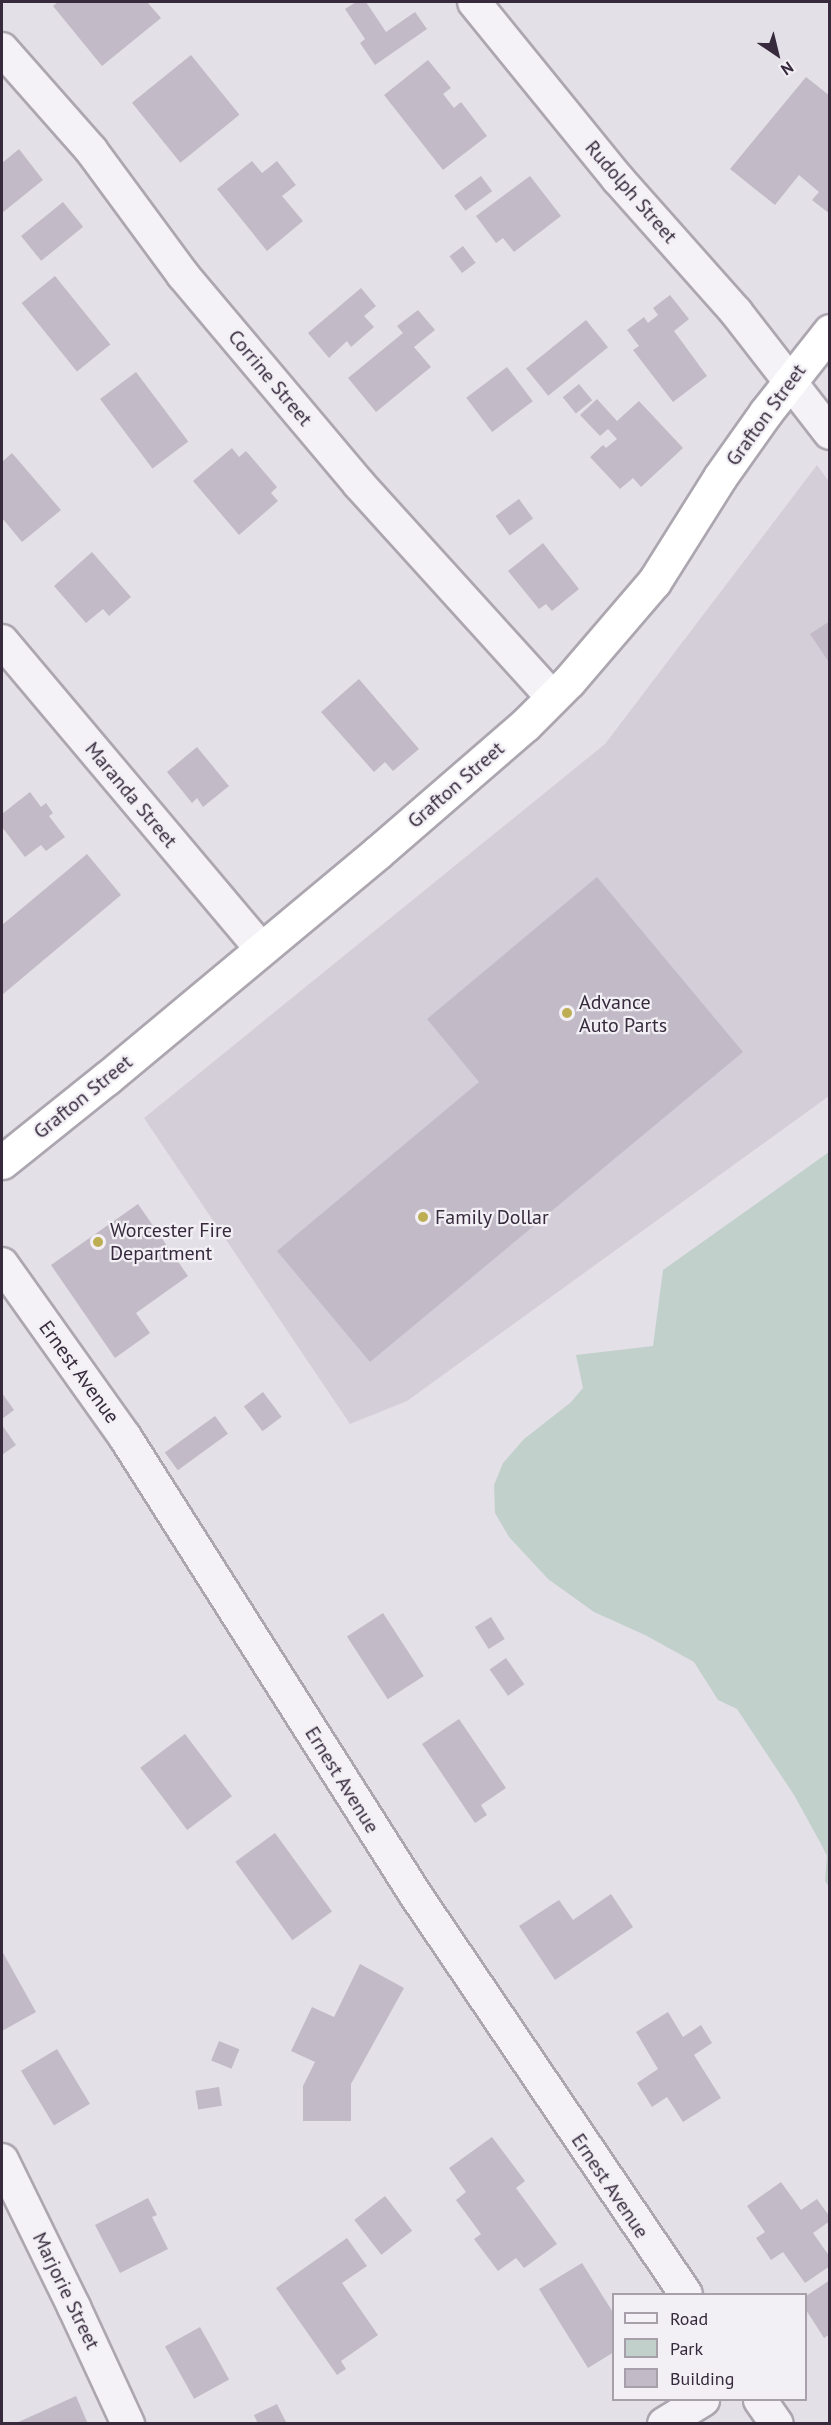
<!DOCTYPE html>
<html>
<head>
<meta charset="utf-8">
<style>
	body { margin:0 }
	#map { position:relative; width:831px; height:2425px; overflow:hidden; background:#e4e0e7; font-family:"PT Sans",sans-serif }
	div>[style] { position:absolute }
	.built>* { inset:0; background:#d4ced8 }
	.green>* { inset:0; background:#c2d0cc }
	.building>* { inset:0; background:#c2bac6; transform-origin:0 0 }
	.roads { filter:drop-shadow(2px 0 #aca6b0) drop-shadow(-2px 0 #aca6b0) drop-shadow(0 2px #aca6b0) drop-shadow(0 -2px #aca6b0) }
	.street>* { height:32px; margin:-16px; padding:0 16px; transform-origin:16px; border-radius:16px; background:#f4f2f6 }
	.highway>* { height:33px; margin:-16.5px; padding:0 16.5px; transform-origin:16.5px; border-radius:16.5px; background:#fff }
	.dots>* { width:16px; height:16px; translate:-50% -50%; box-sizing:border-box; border:3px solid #f2eff5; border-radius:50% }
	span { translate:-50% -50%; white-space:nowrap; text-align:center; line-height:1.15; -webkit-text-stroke:4.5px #f2eff5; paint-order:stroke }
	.street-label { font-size:20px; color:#362a3c }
	.poi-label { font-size:20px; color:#362a3c }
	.left { translate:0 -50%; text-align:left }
	.frame { position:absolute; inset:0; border:3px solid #362a3c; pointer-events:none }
	.legend { position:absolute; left:612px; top:2293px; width:195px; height:108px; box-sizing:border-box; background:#f2eff5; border:2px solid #a7a0ab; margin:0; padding:8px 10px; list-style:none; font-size:18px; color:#362a3c }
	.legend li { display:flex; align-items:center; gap:12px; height:30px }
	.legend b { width:30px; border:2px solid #a7a0ab }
	.north { position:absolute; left:747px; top:24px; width:60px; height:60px; -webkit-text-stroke:4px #f2eff5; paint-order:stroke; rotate:145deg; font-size:16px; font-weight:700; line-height:24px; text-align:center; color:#362a3c }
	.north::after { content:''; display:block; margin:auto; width:21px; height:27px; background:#362a3c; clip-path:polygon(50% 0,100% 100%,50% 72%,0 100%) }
</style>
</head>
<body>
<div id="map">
	<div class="built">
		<i style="clip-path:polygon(817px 465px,830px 483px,829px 1096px,407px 1401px,350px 1424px,144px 1118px,605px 744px)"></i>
	</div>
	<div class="green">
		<i style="clip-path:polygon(829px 1152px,829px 1887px,825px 1881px,827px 1856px,821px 1844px,794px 1795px,737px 1709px,718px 1700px,694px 1662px,645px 1635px,594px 1612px,548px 1579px,509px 1537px,495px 1513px,494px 1485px,503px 1463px,524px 1439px,570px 1403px,583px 1388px,576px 1355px,653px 1346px,663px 1270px)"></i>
	</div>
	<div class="building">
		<i style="clip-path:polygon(58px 2px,147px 2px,161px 18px,102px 66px,53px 6px)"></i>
		<i style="clip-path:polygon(356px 2px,366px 2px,386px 32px,415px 12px,427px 29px,375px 65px,360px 43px,365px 39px,345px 9px)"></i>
		<i style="left:191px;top:55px;width:77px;height:76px;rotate:51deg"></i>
		<i style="clip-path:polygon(428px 60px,451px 88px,443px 94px,454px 108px,461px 102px,487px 136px,443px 170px,384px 95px)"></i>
		<i style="clip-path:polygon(806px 77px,830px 96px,830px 214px,812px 200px,819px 192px,799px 175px,775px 205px,730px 169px)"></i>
		<i style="clip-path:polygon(19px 149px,43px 180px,2px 213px,2px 163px)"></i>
		<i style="clip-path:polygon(252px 161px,262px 173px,277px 161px,296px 185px,282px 196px,303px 221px,267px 251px,217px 189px)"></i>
		<i style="left:481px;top:176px;width:19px;height:33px;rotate:54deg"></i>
		<i style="clip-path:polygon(530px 176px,561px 216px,514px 252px,503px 238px,496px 243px,476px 216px)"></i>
		<i style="left:63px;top:202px;width:32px;height:54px;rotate:51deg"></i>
		<i style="left:463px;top:246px;width:21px;height:17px;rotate:53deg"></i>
		<i style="left:55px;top:276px;width:88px;height:43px;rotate:51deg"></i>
		<i style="clip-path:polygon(361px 288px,376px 306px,364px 316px,374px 327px,351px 347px,347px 341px,329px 358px,308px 333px)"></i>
		<i style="clip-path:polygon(670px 295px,689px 319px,674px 331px,707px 376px,673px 402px,633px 350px,639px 346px,627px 330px,644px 317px,648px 323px,658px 315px,653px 308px)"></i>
		<i style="clip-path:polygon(418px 310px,435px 330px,414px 347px,431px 367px,376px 412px,348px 378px,403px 333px,397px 326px)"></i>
		<i style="left:586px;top:320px;width:35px;height:77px;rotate:51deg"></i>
		<i style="left:507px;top:367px;width:43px;height:51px;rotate:53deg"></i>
		<i style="left:136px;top:372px;width:87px;height:45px;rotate:53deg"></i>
		<i style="left:579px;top:384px;width:21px;height:21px;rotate:51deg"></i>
		<i style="clip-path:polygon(597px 399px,617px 421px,639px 401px,683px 448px,641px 487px,633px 478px,620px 489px,590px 457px,603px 445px,606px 448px,617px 439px,608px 429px,600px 436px,580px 415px)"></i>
		<i style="clip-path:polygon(232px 448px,239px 457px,246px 451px,277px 487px,271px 493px,278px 501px,239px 535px,193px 481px)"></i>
		<i style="clip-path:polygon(12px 453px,61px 510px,22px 542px,2px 518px,2px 462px)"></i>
		<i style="left:519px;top:499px;width:24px;height:29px;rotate:54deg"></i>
		<i style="clip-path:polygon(543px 543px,579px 589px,552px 611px,546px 604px,539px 609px,508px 571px)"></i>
		<i style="clip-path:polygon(92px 552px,131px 597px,109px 616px,103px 609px,86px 623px,54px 586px)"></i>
		<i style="clip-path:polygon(830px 621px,830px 664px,810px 634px)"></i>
		<i style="clip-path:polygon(359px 679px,419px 749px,393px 771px,385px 762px,374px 772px,321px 712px)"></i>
		<i style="clip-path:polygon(197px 747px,229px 786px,203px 807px,197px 798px,192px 803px,167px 772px)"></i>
		<i style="clip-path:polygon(30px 792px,41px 807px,46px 803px,53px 813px,49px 816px,65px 837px,46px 851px,41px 845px,25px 857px,2px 827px,2px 814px)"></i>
		<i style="clip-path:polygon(87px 854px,121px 895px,2px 995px,2px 925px)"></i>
		<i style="clip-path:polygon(597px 877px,743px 1052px,370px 1362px,277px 1251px,479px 1082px,427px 1019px)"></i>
		<i style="clip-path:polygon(138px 1204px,188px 1276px,136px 1313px,150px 1333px,115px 1358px,51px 1265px)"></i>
		<i style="left:263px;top:1392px;width:31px;height:24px;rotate:53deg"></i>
		<i style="clip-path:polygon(2px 1393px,14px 1410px,2px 1419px)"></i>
		<i style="left:215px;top:1416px;width:22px;height:62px;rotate:54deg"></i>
		<i style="clip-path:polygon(2px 1425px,16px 1445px,2px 1455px)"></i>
		<i style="left:383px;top:1613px;width:75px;height:43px;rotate:57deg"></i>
		<i style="left:491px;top:1617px;width:26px;height:19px;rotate:58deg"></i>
		<i style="left:506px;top:1658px;width:32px;height:20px;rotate:55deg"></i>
		<i style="clip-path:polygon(459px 1719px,506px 1788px,481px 1805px,487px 1815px,475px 1823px,422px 1744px)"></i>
		<i style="left:185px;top:1734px;width:78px;height:56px;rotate:53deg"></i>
		<i style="left:275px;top:1833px;width:97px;height:49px;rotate:54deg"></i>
		<i style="clip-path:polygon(611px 1894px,633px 1927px,555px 1980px,519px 1926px,559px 1900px,573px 1920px)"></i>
		<i style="clip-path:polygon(2px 1951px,36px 2012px,2px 2031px)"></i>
		<i style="clip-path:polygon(360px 1964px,404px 1988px,351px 2084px,351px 2121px,303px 2121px,303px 2086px,315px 2062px,291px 2051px,312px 2007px,334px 2017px)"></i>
		<i style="clip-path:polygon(668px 2012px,683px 2037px,701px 2025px,712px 2043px,694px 2055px,721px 2098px,683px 2122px,667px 2097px,652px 2107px,637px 2083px,658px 2069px,636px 2032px)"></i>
		<i style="left:219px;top:2041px;width:22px;height:21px;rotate:22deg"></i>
		<i style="left:57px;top:2049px;width:64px;height:42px;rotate:59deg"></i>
		<i style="left:219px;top:2087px;width:19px;height:24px;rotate:81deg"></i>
		<i style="clip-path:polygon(492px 2137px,525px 2181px,516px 2188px,557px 2244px,524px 2268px,516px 2258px,498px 2271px,474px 2239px,481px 2234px,456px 2200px,466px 2192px,449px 2168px)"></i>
		<i style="clip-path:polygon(781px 2182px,801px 2210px,817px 2199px,830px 2217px,830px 2221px,813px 2233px,830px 2257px,830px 2266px,805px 2283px,783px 2252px,771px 2260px,756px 2238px,765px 2232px,747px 2206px)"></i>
		<i style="left:385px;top:2196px;width:44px;height:39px;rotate:52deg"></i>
		<i style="clip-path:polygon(148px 2198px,157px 2215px,152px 2217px,168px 2249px,120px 2273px,95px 2225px)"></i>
		<i style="clip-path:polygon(347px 2238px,367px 2266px,342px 2283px,378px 2335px,341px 2361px,346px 2369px,337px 2375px,276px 2288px)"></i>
		<i style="clip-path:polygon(582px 2263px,614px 2314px,614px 2352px,588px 2368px,539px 2289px)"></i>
		<i style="clip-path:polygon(830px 2280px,830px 2334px,824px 2338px,806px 2310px,806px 2296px)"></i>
		<i style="left:200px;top:2327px;width:60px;height:40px;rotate:61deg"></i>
		<i style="clip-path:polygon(76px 2396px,88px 2424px,14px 2424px)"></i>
		<i style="clip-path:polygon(277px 2404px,286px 2422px,258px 2424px,254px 2415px)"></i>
	</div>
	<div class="roads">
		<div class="street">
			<i style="left:474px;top:2px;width:228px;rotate:50.9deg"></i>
			<i style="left:618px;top:179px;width:178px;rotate:48.4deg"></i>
			<i style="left:736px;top:312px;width:153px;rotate:52.2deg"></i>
			<i style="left:2px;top:49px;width:135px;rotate:48.6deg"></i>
			<i style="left:91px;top:150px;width:155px;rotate:53.6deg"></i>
			<i style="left:183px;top:275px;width:273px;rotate:49.9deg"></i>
			<i style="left:359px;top:484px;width:287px;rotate:47.8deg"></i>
			<i style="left:2px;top:641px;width:402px;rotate:49.9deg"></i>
			<i style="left:2px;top:1264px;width:212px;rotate:54.6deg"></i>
			<i style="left:125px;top:1437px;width:541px;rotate:57.6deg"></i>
			<i style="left:415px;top:1894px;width:483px;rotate:55.9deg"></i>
			<i style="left:2px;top:2160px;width:164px;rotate:63.9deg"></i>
			<i style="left:74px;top:2307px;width:129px;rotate:65.2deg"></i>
			<i style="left:760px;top:2400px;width:29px;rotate:55deg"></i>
			<i style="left:664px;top:2424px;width:46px;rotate:-31.6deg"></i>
		</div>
		<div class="highway">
			<i style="left:2px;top:1162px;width:134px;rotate:-38.7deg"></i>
			<i style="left:107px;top:1078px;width:351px;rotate:-39.8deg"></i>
			<i style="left:377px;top:853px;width:196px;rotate:-40.9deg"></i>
			<i style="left:525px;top:725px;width:62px;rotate:-45deg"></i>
			<i style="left:569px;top:681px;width:130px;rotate:-49.4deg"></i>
			<i style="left:654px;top:582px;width:124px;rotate:-57.8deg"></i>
			<i style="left:720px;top:477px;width:80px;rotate:-54.7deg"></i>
			<i style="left:766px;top:412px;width:103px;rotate:-51.7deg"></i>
		</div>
	</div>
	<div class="dots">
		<i style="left:567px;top:1013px;background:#beae53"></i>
		<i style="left:423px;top:1217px;background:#beae53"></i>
		<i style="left:98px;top:1242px;background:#beae53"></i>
	</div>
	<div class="street-label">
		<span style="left:631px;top:192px;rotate:49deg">Rudolph Street</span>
		<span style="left:270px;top:378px;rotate:50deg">Corrine Street</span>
		<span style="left:766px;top:415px;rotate:-54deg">Grafton Street</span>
		<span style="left:456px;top:785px;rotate:-41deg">Grafton Street</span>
		<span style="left:131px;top:795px;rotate:50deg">Maranda Street</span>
		<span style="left:83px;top:1097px;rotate:-39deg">Grafton Street</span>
		<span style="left:79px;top:1372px;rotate:54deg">Ernest Avenue</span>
		<span style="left:342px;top:1780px;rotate:58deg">Ernest Avenue</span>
		<span style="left:610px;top:2186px;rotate:56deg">Ernest Avenue</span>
		<span style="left:66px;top:2291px;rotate:64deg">Marjorie Street</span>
	</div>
	<div class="poi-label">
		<span class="left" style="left:579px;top:1014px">Advance<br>Auto Parts</span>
		<span class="left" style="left:435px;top:1217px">Family Dollar</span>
		<span class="left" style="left:110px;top:1242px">Worcester Fire<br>Department</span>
	</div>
	<div class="frame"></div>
	<ul class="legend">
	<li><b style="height:8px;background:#f4f2f6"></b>Road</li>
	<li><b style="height:16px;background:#c2d0cc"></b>Park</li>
	<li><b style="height:16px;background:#c2bac6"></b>Building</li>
	</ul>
	<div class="north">N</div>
</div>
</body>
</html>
